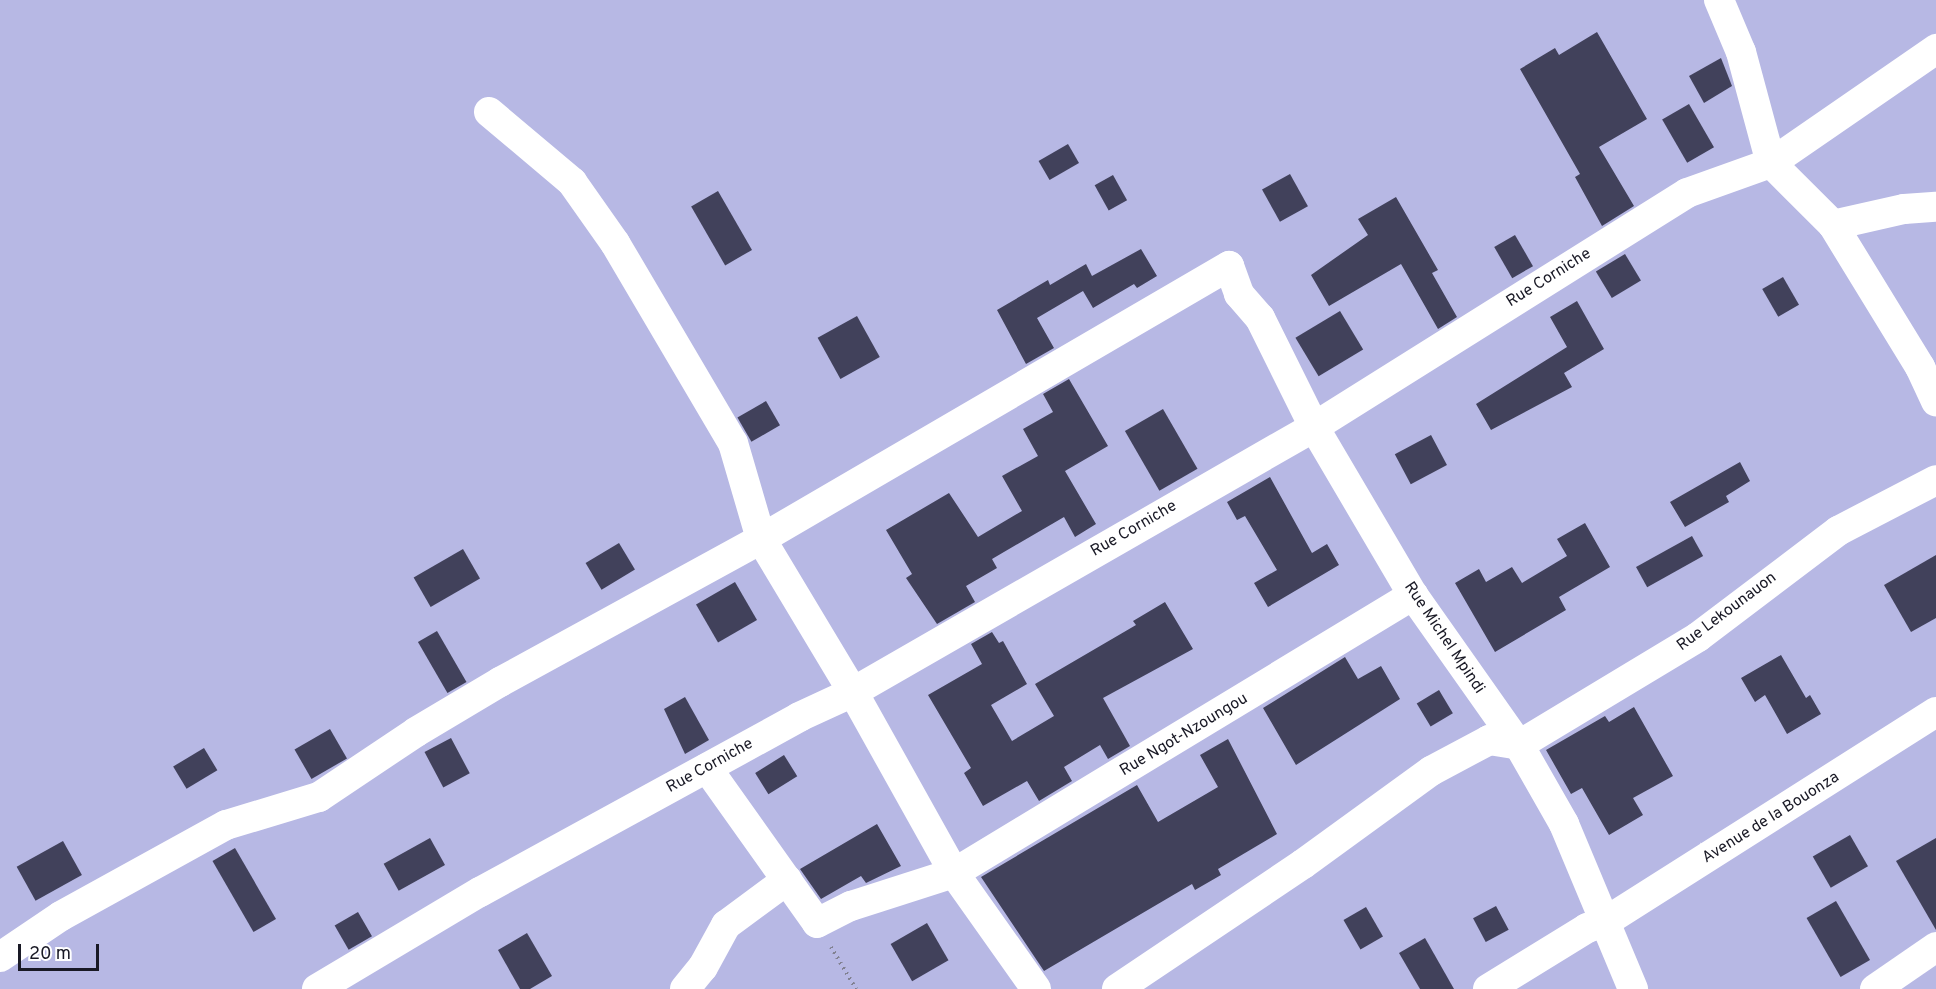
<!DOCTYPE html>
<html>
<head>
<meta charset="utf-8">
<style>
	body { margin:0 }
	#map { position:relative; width:1936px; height:989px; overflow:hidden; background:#e5e5f9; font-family:Overpass,sans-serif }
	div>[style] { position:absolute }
	.green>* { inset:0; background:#b7b8e4; transform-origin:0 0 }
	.building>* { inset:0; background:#41415b; transform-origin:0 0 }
	.path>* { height:4px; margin-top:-2px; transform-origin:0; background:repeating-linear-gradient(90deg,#818191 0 1.5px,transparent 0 6px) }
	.street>* { height:30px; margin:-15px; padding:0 15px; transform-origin:15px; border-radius:15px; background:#fff }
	span { translate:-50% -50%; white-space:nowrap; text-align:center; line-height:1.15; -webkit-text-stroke:6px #fff; paint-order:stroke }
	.street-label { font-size:16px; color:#191925 }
	.scale { position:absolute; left:18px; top:944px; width:81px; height:27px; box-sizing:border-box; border:3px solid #191925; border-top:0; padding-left:8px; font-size:18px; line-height:21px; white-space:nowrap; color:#191925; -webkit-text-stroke:4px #fff; paint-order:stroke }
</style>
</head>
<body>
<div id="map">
	<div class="green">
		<i style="left:0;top:0;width:1936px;height:989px"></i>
	</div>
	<div class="building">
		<i style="clip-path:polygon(1597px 32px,1647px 119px,1599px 147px,1634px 206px,1602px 226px,1575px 177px,1580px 174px,1520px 69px,1555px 48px,1559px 55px)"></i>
		<i style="clip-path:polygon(1721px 58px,1732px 86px,1704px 103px,1689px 76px)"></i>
		<i style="left:1689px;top:104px;width:50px;height:31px;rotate:60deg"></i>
		<i style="left:1068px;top:144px;width:22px;height:34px;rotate:60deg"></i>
		<i style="left:1290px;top:174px;width:37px;height:32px;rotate:61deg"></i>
		<i style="left:1113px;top:175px;width:29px;height:21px;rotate:61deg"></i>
		<i style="left:718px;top:191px;width:68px;height:31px;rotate:60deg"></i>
		<i style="clip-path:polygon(1396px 197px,1438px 270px,1432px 273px,1457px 317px,1438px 329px,1401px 264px,1329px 306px,1311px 275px,1368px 235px,1358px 219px)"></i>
		<i style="left:1515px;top:235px;width:36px;height:24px;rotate:60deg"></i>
		<i style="clip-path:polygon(1141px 249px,1157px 276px,1137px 288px,1134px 284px,1093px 308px,1083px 291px,1037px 318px,1054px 348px,1026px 364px,997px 310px,1048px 280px,1050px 285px,1086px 264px,1092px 276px)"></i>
		<i style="left:1625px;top:254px;width:31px;height:34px;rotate:59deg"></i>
		<i style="left:1783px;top:277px;width:32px;height:24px;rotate:60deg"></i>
		<i style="clip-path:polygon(1577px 301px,1604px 349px,1564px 373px,1572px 387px,1491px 430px,1476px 404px,1567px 347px,1550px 317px)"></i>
		<i style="left:1340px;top:311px;width:45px;height:52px;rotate:59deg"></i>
		<i style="left:857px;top:316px;width:47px;height:45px;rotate:61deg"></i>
		<i style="clip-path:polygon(1069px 379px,1108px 446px,1065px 471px,1096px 524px,1075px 537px,1064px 517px,992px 559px,997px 568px,966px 586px,975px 602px,937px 624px,906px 578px,912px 574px,886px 530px,949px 493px,978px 537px,1022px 511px,1002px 476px,1038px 456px,1023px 429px,1053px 412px,1043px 394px)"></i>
		<i style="left:766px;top:401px;width:28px;height:33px;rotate:60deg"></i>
		<i style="left:1163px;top:409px;width:69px;height:44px;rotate:60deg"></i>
		<i style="left:1431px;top:435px;width:34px;height:41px;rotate:62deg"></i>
		<i style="clip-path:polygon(1740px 462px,1750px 481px,1726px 496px,1729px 502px,1685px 527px,1670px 502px)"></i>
		<i style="clip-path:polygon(1270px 477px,1312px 553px,1327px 544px,1339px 565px,1268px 607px,1254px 583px,1277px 570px,1245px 516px,1237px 520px,1227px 502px)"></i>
		<i style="clip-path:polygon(1585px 523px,1610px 567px,1559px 597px,1566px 610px,1495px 652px,1455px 583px,1479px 569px,1486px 582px,1512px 567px,1522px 583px,1567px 556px,1557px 539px)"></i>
		<i style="left:1692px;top:536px;width:23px;height:64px;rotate:61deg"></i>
		<i style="left:619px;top:543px;width:31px;height:39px;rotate:59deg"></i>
		<i style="left:463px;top:549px;width:34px;height:57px;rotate:60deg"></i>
		<i style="clip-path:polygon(1936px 555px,1936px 618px,1911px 632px,1884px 585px)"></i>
		<i style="left:735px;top:582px;width:44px;height:45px;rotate:60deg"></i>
		<i style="clip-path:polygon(1165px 602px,1193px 649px,1103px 698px,1130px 746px,1108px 759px,1100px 745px,1064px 767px,1072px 781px,1039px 801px,1027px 781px,983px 806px,964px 773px,971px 768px,928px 695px,982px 664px,971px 644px,992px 632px,999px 643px,1003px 641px,1027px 684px,991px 705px,1012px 741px,1054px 716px,1035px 684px,1136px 625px,1133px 621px)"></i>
		<i style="left:437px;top:631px;width:59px;height:22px;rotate:60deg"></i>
		<i style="clip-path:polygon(1781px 655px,1806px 698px,1810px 695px,1821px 714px,1787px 734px,1765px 695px,1755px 702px,1741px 678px)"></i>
		<i style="clip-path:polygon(1345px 657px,1358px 679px,1381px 666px,1400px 699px,1296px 765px,1263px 708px)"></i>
		<i style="left:1439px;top:690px;width:27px;height:26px;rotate:59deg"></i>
		<i style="clip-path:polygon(685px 697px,709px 740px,685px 754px,664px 709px)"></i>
		<i style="clip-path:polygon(1634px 707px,1673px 776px,1633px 798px,1643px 815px,1609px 835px,1582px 788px,1571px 794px,1546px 750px,1605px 716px,1609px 722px)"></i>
		<i style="left:330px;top:729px;width:34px;height:41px;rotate:60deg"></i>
		<i style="left:451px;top:738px;width:40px;height:30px;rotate:62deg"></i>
		<i style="clip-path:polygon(1228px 739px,1277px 834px,1218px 869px,1221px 875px,1195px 890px,1192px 884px,1044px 971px,981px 877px,1137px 785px,1158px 822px,1218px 787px,1200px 755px)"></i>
		<i style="left:204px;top:748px;width:26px;height:36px;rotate:59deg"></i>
		<i style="left:784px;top:755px;width:25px;height:34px;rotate:58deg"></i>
		<i style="clip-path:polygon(877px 824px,901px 866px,866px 883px,861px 876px,821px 899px,800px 869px)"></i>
		<i style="left:1850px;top:835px;width:36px;height:43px;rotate:60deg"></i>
		<i style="left:430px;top:838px;width:31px;height:53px;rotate:61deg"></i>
		<i style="clip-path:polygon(1936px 838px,1936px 930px,1896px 861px)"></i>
		<i style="left:63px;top:841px;width:39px;height:53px;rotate:61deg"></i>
		<i style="left:235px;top:848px;width:82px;height:26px;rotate:60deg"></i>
		<i style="left:1836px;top:901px;width:68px;height:34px;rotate:60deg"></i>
		<i style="left:1496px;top:906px;width:27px;height:26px;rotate:62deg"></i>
		<i style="left:1366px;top:907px;width:34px;height:26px;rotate:60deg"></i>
		<i style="left:358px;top:912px;width:28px;height:27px;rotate:60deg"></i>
		<i style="left:927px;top:923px;width:43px;height:42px;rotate:60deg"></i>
		<i style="clip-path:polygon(527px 933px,552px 976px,530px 989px,520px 989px,498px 950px)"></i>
		<i style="clip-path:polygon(1425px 938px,1454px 989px,1420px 989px,1399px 953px)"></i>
	</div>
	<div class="path">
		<i style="left:831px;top:947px;width:49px;rotate:59.2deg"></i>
	</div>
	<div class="street">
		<i style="left:1719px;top:0;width:56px;rotate:67.1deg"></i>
		<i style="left:1741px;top:52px;width:115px;rotate:74.9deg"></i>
		<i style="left:1771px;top:163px;width:88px;rotate:45deg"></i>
		<i style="left:1833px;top:225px;width:167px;rotate:58.5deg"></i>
		<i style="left:1920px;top:367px;width:38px;rotate:65deg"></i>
		<i style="left:489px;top:112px;width:109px;rotate:40.1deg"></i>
		<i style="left:572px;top:182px;width:75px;rotate:54.8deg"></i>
		<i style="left:615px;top:243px;width:232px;rotate:59.5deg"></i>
		<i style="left:733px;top:443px;width:100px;rotate:73.7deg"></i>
		<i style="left:761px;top:539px;width:179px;rotate:59deg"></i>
		<i style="left:853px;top:692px;width:207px;rotate:60.8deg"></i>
		<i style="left:954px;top:873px;width:142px;rotate:54.7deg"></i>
		<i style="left:1833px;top:225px;width:73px;rotate:-12.7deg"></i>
		<i style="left:1904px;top:209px;width:32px;rotate:-4deg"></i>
		<i style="left:707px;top:768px;width:190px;rotate:54.6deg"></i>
		<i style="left:817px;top:923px;width:38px;rotate:-27deg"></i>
		<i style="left:851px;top:906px;width:108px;rotate:-17.8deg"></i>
		<i style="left:954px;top:873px;width:537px;rotate:-31.2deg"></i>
		<i style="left:0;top:957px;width:73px;rotate:-33.9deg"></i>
		<i style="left:61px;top:916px;width:188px;rotate:-28.9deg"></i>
		<i style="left:226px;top:825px;width:97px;rotate:-16.8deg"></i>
		<i style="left:319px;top:797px;width:117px;rotate:-33.8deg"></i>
		<i style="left:416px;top:732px;width:98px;rotate:-30.8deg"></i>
		<i style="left:500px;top:682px;width:298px;rotate:-28.7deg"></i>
		<i style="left:761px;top:539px;width:542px;rotate:-30.26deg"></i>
		<i style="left:1229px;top:266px;width:30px;rotate:70deg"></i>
		<i style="left:1239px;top:294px;width:32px;rotate:49deg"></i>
		<i style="left:1260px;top:318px;width:122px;rotate:63.6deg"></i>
		<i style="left:1314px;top:427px;width:195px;rotate:59.5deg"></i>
		<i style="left:1413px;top:595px;width:184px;rotate:54.8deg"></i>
		<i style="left:1519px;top:745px;width:91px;rotate:60.3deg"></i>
		<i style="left:1564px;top:824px;width:179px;rotate:67.3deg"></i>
		<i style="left:317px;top:989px;width:190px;rotate:-30.8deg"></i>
		<i style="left:480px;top:892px;width:364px;rotate:-28.7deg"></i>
		<i style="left:799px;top:717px;width:60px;rotate:-24.8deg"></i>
		<i style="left:853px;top:692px;width:532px;rotate:-29.89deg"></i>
		<i style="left:1314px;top:427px;width:440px;rotate:-32.1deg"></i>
		<i style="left:1687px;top:193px;width:89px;rotate:-19.7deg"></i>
		<i style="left:1771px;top:163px;width:201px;rotate:-34.6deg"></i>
		<i style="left:685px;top:989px;width:28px;rotate:-51deg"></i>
		<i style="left:703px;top:967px;width:48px;rotate:-61.3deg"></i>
		<i style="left:726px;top:925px;width:76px;rotate:-36.4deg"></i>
		<i style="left:1117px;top:989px;width:224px;rotate:-33.9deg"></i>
		<i style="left:1303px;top:864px;width:158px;rotate:-36deg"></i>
		<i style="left:1431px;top:771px;width:66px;rotate:-28.1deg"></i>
		<i style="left:1489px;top:740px;width:30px;rotate:9deg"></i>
		<i style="left:1519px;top:745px;width:209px;rotate:-31.1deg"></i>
		<i style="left:1698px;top:637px;width:176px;rotate:-37.1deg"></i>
		<i style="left:1838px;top:531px;width:110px;rotate:-27.5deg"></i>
		<i style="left:1488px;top:989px;width:116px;rotate:-31.6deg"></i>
		<i style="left:1587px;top:928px;width:19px;rotate:-18deg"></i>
		<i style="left:1605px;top:922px;width:392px;rotate:-32.4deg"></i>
		<i style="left:1875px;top:989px;width:74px;rotate:-34.5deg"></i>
	</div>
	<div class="street-label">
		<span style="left:1549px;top:278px;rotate:-32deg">Rue Corniche</span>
		<span style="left:1134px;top:529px;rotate:-30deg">Rue Corniche</span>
		<span style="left:1727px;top:612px;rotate:-37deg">Rue Lekounauon</span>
		<span style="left:1444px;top:638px;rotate:56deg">Rue Michel Mpindi</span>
		<span style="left:1184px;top:735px;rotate:-31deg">Rue Ngot-Nzoungou</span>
		<span style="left:710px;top:766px;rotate:-29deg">Rue Corniche</span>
		<span style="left:1771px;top:818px;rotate:-32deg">Avenue de la Bouonza</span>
	</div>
	<div class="scale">20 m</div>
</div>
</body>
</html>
